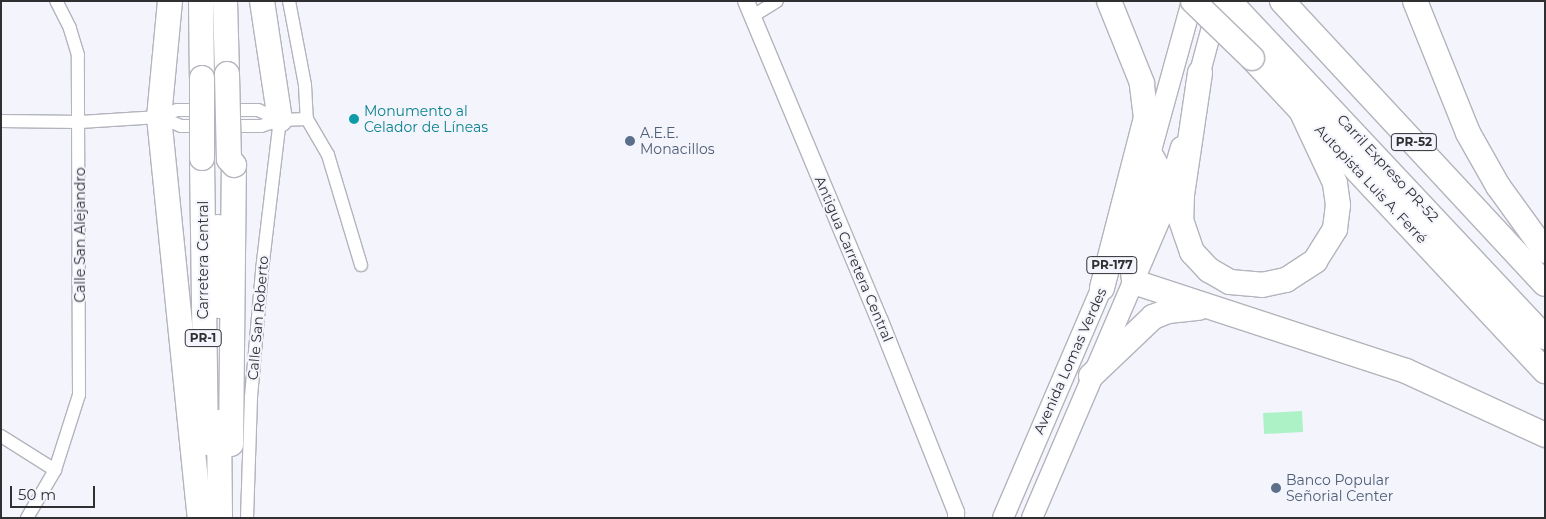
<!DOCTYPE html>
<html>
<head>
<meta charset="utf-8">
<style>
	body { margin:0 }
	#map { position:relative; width:1546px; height:519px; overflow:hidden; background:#f3f4fc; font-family:Montserrat,sans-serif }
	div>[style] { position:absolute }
	.green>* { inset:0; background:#adf1c7; transform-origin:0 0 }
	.roads { filter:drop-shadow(1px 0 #b3b4bc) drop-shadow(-1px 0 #b3b4bc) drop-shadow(0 1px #b3b4bc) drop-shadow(0 -1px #b3b4bc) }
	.minor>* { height:12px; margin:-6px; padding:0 6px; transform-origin:6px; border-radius:6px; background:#fff }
	.tertiary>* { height:16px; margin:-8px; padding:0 8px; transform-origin:8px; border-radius:8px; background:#fff }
	.primary>* { height:20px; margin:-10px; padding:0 10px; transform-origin:10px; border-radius:10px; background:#fff }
	.motorway>* { height:24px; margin:-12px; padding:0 12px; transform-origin:12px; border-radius:12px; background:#fff }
	.bridges { filter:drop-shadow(1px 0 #b3b4bc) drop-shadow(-1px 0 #b3b4bc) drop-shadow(0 1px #b3b4bc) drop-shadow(0 -1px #b3b4bc) }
	.motorway-bridge>* { height:24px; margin:-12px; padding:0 12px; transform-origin:12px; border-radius:12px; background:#fff }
	.dots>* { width:14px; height:14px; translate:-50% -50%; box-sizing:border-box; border:2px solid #f3f4fc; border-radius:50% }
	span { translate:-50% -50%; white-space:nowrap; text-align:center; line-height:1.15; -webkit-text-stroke:4px #f3f4fc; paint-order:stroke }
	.shield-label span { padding:1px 4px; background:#f3f4fc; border:1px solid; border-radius:4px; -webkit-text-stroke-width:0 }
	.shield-label { font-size:12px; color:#303033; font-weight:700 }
	.culture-label { font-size:14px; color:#0d838f }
	.left { translate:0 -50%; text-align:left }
	.service-label { font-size:14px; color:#4e5e75 }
	.street-label { font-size:14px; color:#303033 }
	.frame { position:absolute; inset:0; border:2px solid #303033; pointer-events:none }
	.scale { position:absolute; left:10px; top:486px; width:85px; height:22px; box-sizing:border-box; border:2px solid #303033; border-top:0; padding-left:6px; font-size:15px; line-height:18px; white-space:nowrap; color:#303033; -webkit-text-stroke:4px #f3f4fc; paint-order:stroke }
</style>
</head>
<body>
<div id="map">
	<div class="green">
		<i style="left:1302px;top:411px;width:21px;height:39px;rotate:87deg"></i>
	</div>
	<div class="roads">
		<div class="minor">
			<i style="left:289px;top:1px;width:86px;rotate:79.2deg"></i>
			<i style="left:305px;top:85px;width:34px;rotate:87deg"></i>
			<i style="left:753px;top:16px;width:28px;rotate:-32deg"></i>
			<i style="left:159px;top:117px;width:24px;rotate:22deg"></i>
			<i style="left:181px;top:126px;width:80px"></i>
			<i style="left:261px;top:126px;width:20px;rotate:-18deg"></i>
			<i style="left:280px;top:120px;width:27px;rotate:-2deg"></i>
			<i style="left:307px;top:119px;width:42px;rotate:59.7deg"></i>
			<i style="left:328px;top:155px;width:115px;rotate:73.3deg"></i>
			<i style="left:1px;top:121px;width:79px;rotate:0.7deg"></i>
			<i style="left:80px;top:122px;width:79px;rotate:-3.6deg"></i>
			<i style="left:159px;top:117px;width:19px;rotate:-21deg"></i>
			<i style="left:177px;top:110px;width:81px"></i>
			<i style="left:258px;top:110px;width:24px;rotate:24deg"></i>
			<i style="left:1px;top:436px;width:64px;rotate:32.2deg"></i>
			<i style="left:27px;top:518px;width:56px;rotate:-59.7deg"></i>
			<i style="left:55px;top:470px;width:79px;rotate:-72.3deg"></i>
			<i style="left:79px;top:395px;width:340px;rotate:-90.2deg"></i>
			<i style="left:78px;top:55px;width:28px;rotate:-107deg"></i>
			<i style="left:70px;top:28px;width:30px;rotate:-117deg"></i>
			<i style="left:247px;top:518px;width:121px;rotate:-88.1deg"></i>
			<i style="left:251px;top:397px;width:127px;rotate:-85deg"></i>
			<i style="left:262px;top:270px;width:151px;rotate:-83.2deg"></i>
		</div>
		<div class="tertiary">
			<i style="left:746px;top:1px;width:347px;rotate:67.3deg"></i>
			<i style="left:880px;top:321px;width:206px;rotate:68.3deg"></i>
			<i style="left:956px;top:512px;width:6px;rotate:90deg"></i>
		</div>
		<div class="primary">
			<i style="left:1196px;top:87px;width:89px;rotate:-75deg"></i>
			<i style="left:1125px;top:232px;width:22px;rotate:-66deg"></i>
			<i style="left:1134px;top:212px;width:219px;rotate:-74.6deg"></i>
			<i style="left:1003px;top:518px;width:264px;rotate:-66.8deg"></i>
			<i style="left:1032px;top:518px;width:325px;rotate:-66.8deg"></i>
			<i style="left:1160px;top:219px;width:75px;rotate:-73.7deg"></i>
		</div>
		<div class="motorway">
			<i style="left:170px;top:1px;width:117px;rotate:95.4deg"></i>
			<i style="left:159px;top:117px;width:403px;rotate:84.2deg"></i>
			<i style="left:201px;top:1px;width:77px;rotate:89.3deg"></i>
			<i style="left:225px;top:1px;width:73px;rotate:88.4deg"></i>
			<i style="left:262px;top:1px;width:120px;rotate:81.4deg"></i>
			<i style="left:1229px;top:1px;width:461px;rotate:46.8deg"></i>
			<i style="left:1282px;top:1px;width:386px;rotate:47.1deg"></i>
			<i style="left:1415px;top:1px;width:142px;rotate:68.1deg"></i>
			<i style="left:1468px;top:133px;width:61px;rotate:60.5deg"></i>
			<i style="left:1498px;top:186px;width:80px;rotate:54.1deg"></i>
			<i style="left:1252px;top:58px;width:429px;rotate:46.9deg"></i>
			<i style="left:1200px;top:73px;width:123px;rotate:98.4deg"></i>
			<i style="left:1182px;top:195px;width:25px;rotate:92deg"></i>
			<i style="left:1181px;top:220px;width:34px;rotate:71deg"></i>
			<i style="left:1192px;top:252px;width:25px;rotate:47deg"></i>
			<i style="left:1209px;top:270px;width:24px;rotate:30deg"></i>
			<i style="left:1230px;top:282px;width:32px;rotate:5deg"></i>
			<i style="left:1262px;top:285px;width:25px;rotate:-12deg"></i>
			<i style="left:1286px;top:280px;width:35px;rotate:-33deg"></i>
			<i style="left:1315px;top:261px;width:38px;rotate:-58deg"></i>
			<i style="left:1335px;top:229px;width:24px;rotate:-83deg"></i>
			<i style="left:1338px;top:205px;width:22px;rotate:-98deg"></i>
			<i style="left:1335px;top:183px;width:85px;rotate:-115.1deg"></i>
			<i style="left:1150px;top:154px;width:21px;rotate:61deg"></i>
			<i style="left:1160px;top:172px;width:89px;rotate:109deg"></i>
			<i style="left:1131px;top:256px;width:26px;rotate:83deg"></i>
			<i style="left:1134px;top:282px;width:286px;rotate:18.1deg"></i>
			<i style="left:1406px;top:371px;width:153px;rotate:24.7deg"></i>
			<i style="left:202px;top:158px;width:285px;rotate:89.2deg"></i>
			<i style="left:218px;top:227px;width:79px;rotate:89.3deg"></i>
			<i style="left:1102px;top:288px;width:176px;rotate:-75.5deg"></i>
			<i style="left:1146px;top:118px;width:35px;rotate:-97deg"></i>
			<i style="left:1142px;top:83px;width:88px;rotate:-111.9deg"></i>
			<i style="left:1091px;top:376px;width:86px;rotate:-43.6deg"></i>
			<i style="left:1153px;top:317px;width:16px;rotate:-22deg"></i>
			<i style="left:1168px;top:311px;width:31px;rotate:-6deg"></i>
			<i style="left:219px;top:422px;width:96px;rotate:89.4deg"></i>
			<i style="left:231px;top:444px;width:279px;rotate:-89.4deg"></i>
		</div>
	</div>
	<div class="bridges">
		<div class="motorway-bridge">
			<i style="left:1193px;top:1px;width:82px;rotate:44deg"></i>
			<i style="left:227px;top:74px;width:85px;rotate:88.7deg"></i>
			<i style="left:229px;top:159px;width:8px;rotate:50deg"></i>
			<i style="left:202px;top:78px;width:80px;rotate:90deg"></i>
		</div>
	</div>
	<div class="dots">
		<i style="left:354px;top:119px;background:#0f9aa8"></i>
		<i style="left:630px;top:141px;background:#5c6f8a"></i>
		<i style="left:1276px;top:488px;background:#5c6f8a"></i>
	</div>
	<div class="shield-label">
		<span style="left:1414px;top:142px">PR-52</span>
		<span style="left:1112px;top:265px">PR-177</span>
		<span style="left:203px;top:338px">PR-1</span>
	</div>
	<div class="culture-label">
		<span class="left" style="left:364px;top:119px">Monumento al<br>Celador de Líneas</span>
	</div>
	<div class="service-label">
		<span class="left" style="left:640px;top:141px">A.E.E.<br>Monacillos</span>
		<span class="left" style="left:1286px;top:488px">Banco Popular<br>Señorial Center</span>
	</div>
	<div class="street-label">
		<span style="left:1388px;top:168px;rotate:47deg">Carril Expreso PR-52</span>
		<span style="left:1371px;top:184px;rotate:47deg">Autopista Luis A. Ferré</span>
		<span style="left:80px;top:235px;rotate:-90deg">Calle San Alejandro</span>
		<span style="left:854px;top:259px;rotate:67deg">Antigua Carretera Central</span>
		<span style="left:203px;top:260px;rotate:-90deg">Carretera Central</span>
		<span style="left:258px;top:318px;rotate:-85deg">Calle San Roberto</span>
		<span style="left:1070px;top:361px;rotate:-66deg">Avenida Lomas Verdes</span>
	</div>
	<div class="frame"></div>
	<div class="scale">50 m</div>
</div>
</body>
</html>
